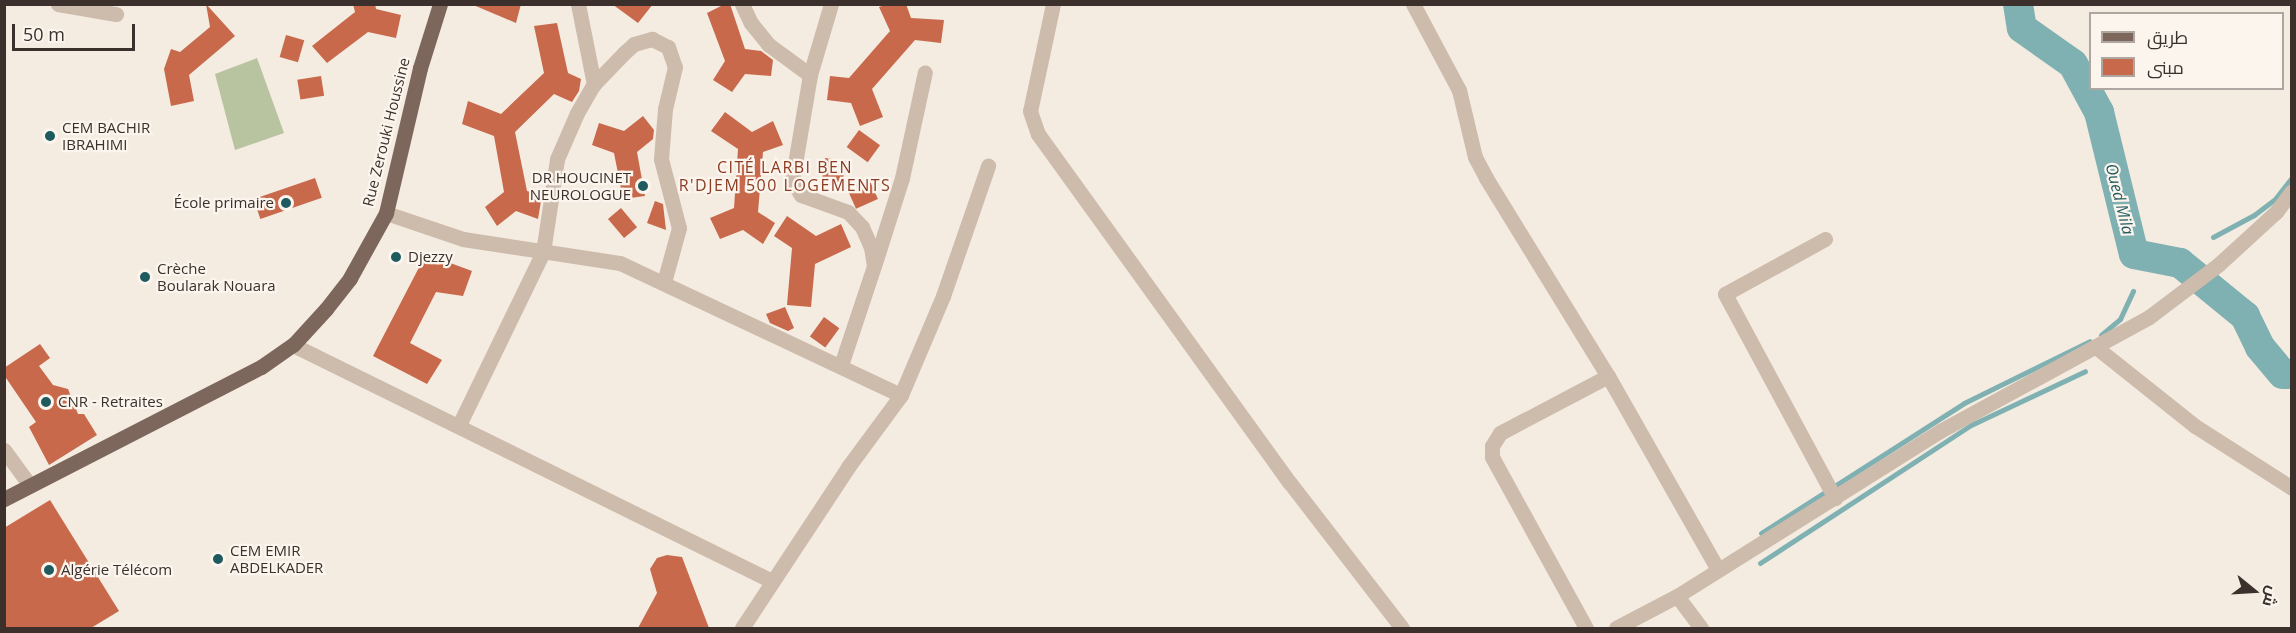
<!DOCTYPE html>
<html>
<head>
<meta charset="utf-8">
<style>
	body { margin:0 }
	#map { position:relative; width:2296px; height:633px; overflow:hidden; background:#f4ebe1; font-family:"Open Sans",Cairo,sans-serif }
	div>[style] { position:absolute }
	.green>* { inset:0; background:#b8c4a0 }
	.stream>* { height:5px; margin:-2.5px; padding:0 2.5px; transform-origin:2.5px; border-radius:2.5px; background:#7fb0b2 }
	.river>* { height:30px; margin:-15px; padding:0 15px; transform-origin:15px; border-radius:15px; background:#7fb0b2 }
	.building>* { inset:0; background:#c8694b; transform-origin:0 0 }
	.minor>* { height:15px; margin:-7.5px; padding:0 7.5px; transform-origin:7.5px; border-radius:7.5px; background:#cdbbac }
	.major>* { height:15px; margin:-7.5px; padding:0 7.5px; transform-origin:7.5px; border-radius:7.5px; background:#7d675c }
	.dots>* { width:16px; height:16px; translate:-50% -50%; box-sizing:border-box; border:3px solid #fbf5ee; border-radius:50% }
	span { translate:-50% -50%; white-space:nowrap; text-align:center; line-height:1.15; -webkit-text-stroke:4.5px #fbf5ee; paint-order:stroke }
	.poi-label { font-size:15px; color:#3b302b }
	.left { translate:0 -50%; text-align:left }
	.right { translate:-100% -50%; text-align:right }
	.street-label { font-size:15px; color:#3b302b }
	.neighbourhood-label { font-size:16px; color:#8c3b22; letter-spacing:1.5px }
	.water-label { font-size:16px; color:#1f5a5e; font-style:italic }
	.frame { position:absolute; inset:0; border:6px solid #3b302b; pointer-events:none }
	.legend { position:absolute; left:2089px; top:12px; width:195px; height:78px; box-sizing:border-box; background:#fbf5ee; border:2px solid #aea6a0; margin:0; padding:8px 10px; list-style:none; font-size:18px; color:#3b302b }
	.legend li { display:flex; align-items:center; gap:12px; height:30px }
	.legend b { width:30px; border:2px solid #aea6a0 }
	.north { position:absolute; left:2224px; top:561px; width:60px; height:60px; -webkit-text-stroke:4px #fbf5ee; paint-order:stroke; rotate:108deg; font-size:16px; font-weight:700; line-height:24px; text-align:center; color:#3b302b }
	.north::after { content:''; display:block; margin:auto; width:21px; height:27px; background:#3b302b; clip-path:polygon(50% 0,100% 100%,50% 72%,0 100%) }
	.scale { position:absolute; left:12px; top:24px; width:123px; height:27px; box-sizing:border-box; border:3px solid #3b302b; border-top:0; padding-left:8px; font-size:18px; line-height:21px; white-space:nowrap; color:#3b302b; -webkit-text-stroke:4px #fbf5ee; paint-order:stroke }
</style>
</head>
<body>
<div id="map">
	<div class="green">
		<i style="clip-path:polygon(257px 58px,284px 133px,235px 150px,215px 74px)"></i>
	</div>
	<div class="stream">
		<i style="left:2213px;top:237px;width:47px;rotate:-28.2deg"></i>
		<i style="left:2254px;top:215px;width:26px;rotate:-37deg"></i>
		<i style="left:2275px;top:199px;width:28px;rotate:-52deg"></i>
		<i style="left:2101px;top:335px;width:25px;rotate:-40deg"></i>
		<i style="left:2120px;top:319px;width:31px;rotate:-65deg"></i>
		<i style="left:1761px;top:533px;width:241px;rotate:-32.6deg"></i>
		<i style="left:1964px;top:403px;width:140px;rotate:-26.2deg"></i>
		<i style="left:1760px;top:563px;width:252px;rotate:-33.2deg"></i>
		<i style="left:1971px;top:425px;width:126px;rotate:-25.3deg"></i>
	</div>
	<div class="river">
		<i style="left:2018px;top:4px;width:24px;rotate:81deg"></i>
		<i style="left:2022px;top:28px;width:62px;rotate:35.2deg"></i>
		<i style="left:2073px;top:64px;width:55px;rotate:61.6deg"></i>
		<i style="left:2099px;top:112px;width:146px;rotate:76.2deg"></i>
		<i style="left:2134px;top:254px;width:47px;rotate:11.1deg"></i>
		<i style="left:2180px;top:263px;width:84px;rotate:39.2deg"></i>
		<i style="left:2245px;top:316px;width:34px;rotate:64deg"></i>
		<i style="left:2260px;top:347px;width:35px;rotate:50deg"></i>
		<i style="left:2283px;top:374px;width:9px"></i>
	</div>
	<div class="building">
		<i style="clip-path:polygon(206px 4px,235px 36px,189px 75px,194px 101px,171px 106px,164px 69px,171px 49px,180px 52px,210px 27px)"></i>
		<i style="clip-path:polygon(353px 4px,375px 4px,376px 9px,401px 15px,396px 38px,368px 32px,327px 63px,312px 46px,355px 12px)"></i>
		<i style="clip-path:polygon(471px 4px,521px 4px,516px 23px)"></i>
		<i style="clip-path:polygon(612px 4px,653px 4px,638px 23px)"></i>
		<i style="clip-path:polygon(725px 4px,730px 4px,745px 49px,761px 51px,773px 60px,771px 76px,745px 74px,732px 92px,713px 80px,725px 61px,707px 13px)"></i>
		<i style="clip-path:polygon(888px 4px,906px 4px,911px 18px,944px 20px,941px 43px,915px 40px,872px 89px,883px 117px,860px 126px,851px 103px,827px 100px,830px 76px,849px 78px,890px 31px,879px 7px)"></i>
		<i style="clip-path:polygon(557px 23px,568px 73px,581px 79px,579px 91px,572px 102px,554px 94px,515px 132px,527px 191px,542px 195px,538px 219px,516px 211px,497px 226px,485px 207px,504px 192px,494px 136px,462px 124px,468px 101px,501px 114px,544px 73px,534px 26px)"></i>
		<i style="left:286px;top:35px;width:19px;height:23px;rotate:16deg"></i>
		<i style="left:321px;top:76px;width:20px;height:24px;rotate:81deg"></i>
		<i style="clip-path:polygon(725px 112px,752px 132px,773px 121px,783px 145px,763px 152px,758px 212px,775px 223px,763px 244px,743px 230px,720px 239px,710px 218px,734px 208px,738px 149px,711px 131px)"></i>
		<i style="clip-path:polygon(643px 116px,654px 130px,653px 139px,637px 152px,645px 196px,623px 199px,614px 153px,592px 145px,599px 123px,624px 131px)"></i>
		<i style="left:859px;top:130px;width:26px;height:21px;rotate:36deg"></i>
		<i style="left:825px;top:158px;width:21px;height:25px;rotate:8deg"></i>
		<i style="left:315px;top:178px;width:21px;height:65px;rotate:71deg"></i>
		<i style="left:869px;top:179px;width:22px;height:24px;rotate:66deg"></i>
		<i style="clip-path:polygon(655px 201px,663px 204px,666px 230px,647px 223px)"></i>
		<i style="left:621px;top:208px;width:25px;height:17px;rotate:50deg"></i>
		<i style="clip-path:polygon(787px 216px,816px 236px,841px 224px,851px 247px,815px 264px,811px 307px,787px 305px,792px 248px,774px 236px)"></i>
		<i style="clip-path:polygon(426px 254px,472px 271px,463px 296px,436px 292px,410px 343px,442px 360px,427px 384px,373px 356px)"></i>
		<i style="clip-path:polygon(785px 307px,794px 328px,788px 331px,770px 323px,766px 314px)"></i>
		<i style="left:824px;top:317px;width:19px;height:24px;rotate:36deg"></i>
		<i style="clip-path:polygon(40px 344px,50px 358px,39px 366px,53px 385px,68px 389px,78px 414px,84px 414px,97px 435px,49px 465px,29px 427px,36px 422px,4px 375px,4px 368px)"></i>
		<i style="clip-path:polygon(50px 500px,119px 611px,91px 628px,4px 628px,4px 528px)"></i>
		<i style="clip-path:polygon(667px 555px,682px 557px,709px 628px,638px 628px,657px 593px,650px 569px,657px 558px)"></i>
	</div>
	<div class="minor">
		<i style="left:58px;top:4px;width:59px;rotate:9.8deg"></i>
		<i style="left:578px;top:4px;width:82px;rotate:78.7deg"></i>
		<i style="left:742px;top:4px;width:21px;rotate:65deg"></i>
		<i style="left:751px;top:23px;width:28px;rotate:51deg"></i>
		<i style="left:769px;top:45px;width:51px;rotate:36.2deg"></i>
		<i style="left:831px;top:4px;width:74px;rotate:106.5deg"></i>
		<i style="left:810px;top:75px;width:108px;rotate:99.6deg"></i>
		<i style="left:792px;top:181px;width:17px;rotate:57deg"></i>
		<i style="left:801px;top:195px;width:50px;rotate:19.9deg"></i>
		<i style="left:848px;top:212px;width:21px;rotate:47deg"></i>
		<i style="left:862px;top:227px;width:22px;rotate:66deg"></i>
		<i style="left:871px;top:247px;width:19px;rotate:81deg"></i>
		<i style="left:874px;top:266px;width:104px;rotate:108.4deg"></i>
		<i style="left:1053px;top:4px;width:109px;rotate:102.1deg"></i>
		<i style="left:1030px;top:111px;width:24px;rotate:71deg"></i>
		<i style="left:1038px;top:134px;width:430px;rotate:54.2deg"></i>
		<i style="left:1290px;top:483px;width:183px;rotate:52.3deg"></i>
		<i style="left:1413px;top:4px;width:98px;rotate:61.9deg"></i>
		<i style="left:1459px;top:90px;width:69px;rotate:76.6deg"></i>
		<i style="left:1475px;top:157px;width:24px;rotate:62deg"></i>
		<i style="left:1486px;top:178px;width:233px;rotate:58.4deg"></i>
		<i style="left:1608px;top:376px;width:223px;rotate:60.4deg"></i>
		<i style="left:386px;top:213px;width:81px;rotate:18.7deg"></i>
		<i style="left:463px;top:239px;width:159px;rotate:8.7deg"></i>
		<i style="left:620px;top:263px;width:310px;rotate:25.2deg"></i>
		<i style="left:1825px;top:239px;width:114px;rotate:151.2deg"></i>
		<i style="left:1725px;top:294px;width:232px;rotate:61.7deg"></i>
		<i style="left:875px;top:263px;width:89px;rotate:-72.4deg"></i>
		<i style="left:902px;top:178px;width:108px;rotate:-77.8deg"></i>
		<i style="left:293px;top:345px;width:534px;rotate:26.23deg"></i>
		<i style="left:2097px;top:348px;width:125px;rotate:38.5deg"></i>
		<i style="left:2195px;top:426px;width:115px;rotate:32.6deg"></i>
		<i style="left:459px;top:425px;width:192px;rotate:-64.1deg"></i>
		<i style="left:543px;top:252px;width:94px;rotate:-81.4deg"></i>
		<i style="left:557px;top:159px;width:50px;rotate:-66.5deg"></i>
		<i style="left:577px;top:113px;width:34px;rotate:-60deg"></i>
		<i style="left:594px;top:84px;width:43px;rotate:-45.9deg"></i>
		<i style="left:624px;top:53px;width:13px;rotate:-42deg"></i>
		<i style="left:634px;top:44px;width:19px;rotate:-16deg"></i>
		<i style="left:652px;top:39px;width:18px;rotate:27deg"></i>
		<i style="left:668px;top:47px;width:21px;rotate:71deg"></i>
		<i style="left:675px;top:67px;width:43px;rotate:103.4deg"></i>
		<i style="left:665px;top:109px;width:50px;rotate:94.6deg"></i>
		<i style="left:661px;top:159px;width:71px;rotate:75.4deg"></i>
		<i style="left:679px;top:228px;width:56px;rotate:105.5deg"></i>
		<i style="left:4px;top:450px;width:42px;rotate:53.7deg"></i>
		<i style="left:1677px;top:596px;width:40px;rotate:53deg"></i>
		<i style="left:742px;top:628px;width:193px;rotate:-56.6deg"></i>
		<i style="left:848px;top:467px;width:89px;rotate:-53.6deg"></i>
		<i style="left:901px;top:395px;width:108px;rotate:-67deg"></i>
		<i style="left:943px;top:296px;width:138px;rotate:-70.9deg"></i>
		<i style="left:1586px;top:628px;width:195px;rotate:-118.8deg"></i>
		<i style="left:1492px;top:457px;width:11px;rotate:-90deg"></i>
		<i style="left:1492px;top:446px;width:15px;rotate:-58deg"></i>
		<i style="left:1500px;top:433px;width:122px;rotate:-27.8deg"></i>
		<i style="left:1616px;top:628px;width:69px;rotate:-27.7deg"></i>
		<i style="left:1677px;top:596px;width:310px;rotate:-32.1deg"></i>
		<i style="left:1940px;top:431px;width:238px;rotate:-28.6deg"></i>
		<i style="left:2149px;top:317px;width:88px;rotate:-37.1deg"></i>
		<i style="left:2219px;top:264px;width:77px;rotate:-42.4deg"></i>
		<i style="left:2276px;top:212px;width:26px;rotate:-53deg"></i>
	</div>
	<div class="major">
		<i style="left:4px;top:499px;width:289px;rotate:-27.2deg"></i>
		<i style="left:261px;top:367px;width:39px;rotate:-35deg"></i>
		<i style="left:293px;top:345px;width:49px;rotate:-47.5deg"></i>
		<i style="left:326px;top:309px;width:39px;rotate:-52deg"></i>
		<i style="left:350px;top:278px;width:74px;rotate:-61deg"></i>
		<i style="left:386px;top:213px;width:149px;rotate:-76.8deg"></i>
		<i style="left:420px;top:68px;width:67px;rotate:-72.6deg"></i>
	</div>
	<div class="dots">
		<i style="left:50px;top:136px;background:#1f5a5e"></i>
		<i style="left:643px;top:186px;background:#1f5a5e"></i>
		<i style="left:286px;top:203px;background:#1f5a5e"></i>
		<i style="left:396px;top:257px;background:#1f5a5e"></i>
		<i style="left:145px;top:277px;background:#1f5a5e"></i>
		<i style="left:46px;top:402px;background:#1f5a5e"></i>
		<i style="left:218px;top:559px;background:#1f5a5e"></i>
		<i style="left:49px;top:570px;background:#1f5a5e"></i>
	</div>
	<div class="poi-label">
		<span class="left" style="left:62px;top:136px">CEM BACHIR<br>IBRAHIMI</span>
		<span class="right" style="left:631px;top:186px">DR HOUCINET<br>NEUROLOGUE</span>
		<span class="right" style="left:274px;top:203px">École primaire</span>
		<span class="left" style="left:408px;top:257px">Djezzy</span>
		<span class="left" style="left:157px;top:277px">Crèche<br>Boularak Nouara</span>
		<span class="left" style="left:58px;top:402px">CNR - Retraites</span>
		<span class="left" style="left:230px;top:559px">CEM EMIR<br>ABDELKADER</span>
		<span class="left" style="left:61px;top:570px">Algérie Télécom</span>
	</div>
	<div class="street-label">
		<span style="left:386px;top:132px;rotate:-76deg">Rue Zerouki Houssine</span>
	</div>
	<div class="neighbourhood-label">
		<span style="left:785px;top:176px">CITÉ LARBI BEN<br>R'DJEM 500 LOGEMENTS</span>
	</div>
	<div class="water-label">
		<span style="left:2120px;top:199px;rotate:76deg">Oued Mila</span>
	</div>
	<div class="frame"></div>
	<ul class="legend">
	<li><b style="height:8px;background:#7d675c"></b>طريق</li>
	<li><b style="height:16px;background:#c8694b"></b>مبنى</li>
	</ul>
	<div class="north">ش</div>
	<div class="scale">50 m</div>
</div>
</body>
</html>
